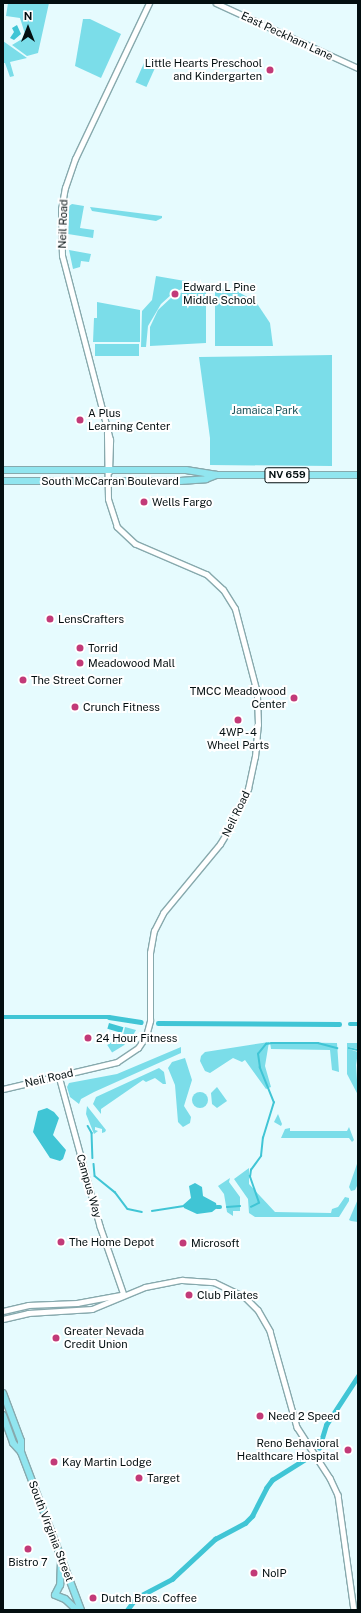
<!DOCTYPE html>
<html>
<head>
<meta charset="utf-8">
<style>
	body { margin:0 }
	#map { position:relative; width:361px; height:1613px; overflow:hidden; background:#e6fbfe; font-family:"Public Sans",sans-serif }
	div>[style] { position:absolute }
	.green>* { inset:0; background:#7bdde9; transform-origin:0 0 }
	.round { border-radius:50% }
	.water>* { inset:0; background:#40c5d5; transform-origin:0 0 }
	.stream>* { height:1.5px; margin:-0.75px; padding:0 0.75px; transform-origin:0.75px; border-radius:0.75px; background:#40c5d5 }
	.canal>* { height:4.5px; margin:-2.25px; padding:0 2.25px; transform-origin:2.25px; border-radius:2.25px; background:#40c5d5 }
	.roads { filter:drop-shadow(1px 0 #87a9ad) drop-shadow(-1px 0 #87a9ad) drop-shadow(0 1px #87a9ad) drop-shadow(0 -1px #87a9ad) }
	.minor>* { height:4.5px; margin:-2.25px; padding:0 2.25px; transform-origin:2.25px; border-radius:2.25px; background:#fff }
	.major>* { height:6px; margin:-3px; padding:0 3px; transform-origin:3px; border-radius:3px; background:#91e5ef }
	.dots>* { width:11px; height:11px; translate:-50% -50%; box-sizing:border-box; border:2px solid #fff; border-radius:50% }
	span { translate:-50% -50%; white-space:nowrap; text-align:center; line-height:1.15; -webkit-text-stroke:4px #fff; paint-order:stroke }
	.shield-label span { padding:1px 3px; background:#fff; border:1px solid; border-radius:3px; -webkit-text-stroke-width:0 }
	.shield-label { font-size:10px; color:#030e10; font-weight:700 }
	.street-label { font-size:11px; color:#030e10 }
	.poi-label { font-size:11px; color:#030e10 }
	.right { translate:-100% -50%; text-align:right }
	.left { translate:0 -50%; text-align:left }
	.park-label { font-size:11px; color:#1b5259 }
	.frame { position:absolute; inset:0; border:4px solid #030e10; pointer-events:none }
	.north { position:absolute; left:8px; top:8px; width:40px; height:40px; -webkit-text-stroke:3px #fff; paint-order:stroke; rotate:0deg; font-size:11px; font-weight:700; line-height:16px; text-align:center; color:#030e10 }
	.north::after { content:''; display:block; margin:auto; width:14px; height:18px; background:#030e10; clip-path:polygon(50% 0,100% 100%,50% 72%,0 100%) }
</style>
</head>
<body>
<div id="map">
	<div class="green">
		<i style="clip-path:polygon(8px 3px,49px 3px,38px 53px,27px 56px,12px 45px,22px 39px,25px 34px,20px 18px,6px 16px)"></i>
		<i style="clip-path:polygon(83px 19px,90px 19px,121px 34px,101px 78px,75px 66px)"></i>
		<i style="clip-path:polygon(3px 41px,27px 58px,10px 62px,14px 76px,10px 77px,5px 63px,3px 63px)"></i>
		<i style="left:144px;top:63px;width:12px;height:21px;rotate:24deg"></i>
		<i style="clip-path:polygon(72px 204px,84px 206px,80px 228px,94px 230px,93px 238px,68px 234px,69px 206px)"></i>
		<i style="clip-path:polygon(90px 207px,162px 216px,162px 218px,156px 221px,92px 211px)"></i>
		<i style="clip-path:polygon(69px 250px,91px 254px,89px 262px,81px 261px,80px 267px,73px 269px)"></i>
		<i style="clip-path:polygon(156px 276px,185px 281px,189px 285px,172px 294px,161px 304px,148px 326px,146px 347px,141px 347px,142px 311px,152px 300px)"></i>
		<i style="clip-path:polygon(194px 288px,206px 288px,206px 343px,150px 346px,150px 327px,158px 310px,173px 296px)"></i>
		<i style="clip-path:polygon(215px 288px,235px 290px,256px 302px,270px 323px,273px 346px,215px 346px)"></i>
		<i style="clip-path:polygon(97px 302px,140px 310px,140px 342px,93px 342px,94px 318px,97px 318px)"></i>
		<i style="left:95px;top:344px;width:44px;height:12px"></i>
		<i style="clip-path:polygon(332px 355px,332px 466px,210px 465px,210px 438px,199px 357px)"></i>
		<i style="clip-path:polygon(125px 1027px,136px 1030px,132px 1037px,123px 1035px)"></i>
		<i style="left:120px;top:1037px;width:9px;height:15px;rotate:58deg"></i>
		<i style="clip-path:polygon(269px 1042px,265px 1066px,271px 1087px,266px 1089px,245px 1060px,242px 1062px,233px 1058px,210px 1073px,205px 1071px,200px 1061px,201px 1056px,205px 1052px)"></i>
		<i style="clip-path:polygon(270px 1042px,337px 1043px,339px 1072px,332px 1070px,330px 1050px,271px 1049px)"></i>
		<i style="clip-path:polygon(347px 1043px,358px 1043px,358px 1049px,349px 1047px,349px 1049px,358px 1052px,356px 1065px,358px 1095px,347px 1074px)"></i>
		<i style="clip-path:polygon(181px 1047px,181px 1053px,94px 1092px,81px 1099px,79px 1104px,70px 1097px,67px 1087px,69px 1083px,117px 1074px)"></i>
		<i style="clip-path:polygon(185px 1058px,192px 1080px,184px 1106px,191px 1117px,190px 1123px,183px 1127px,178px 1122px,175px 1085px,168px 1068px,172px 1062px)"></i>
		<i style="clip-path:polygon(159px 1068px,164px 1072px,166px 1084px,163px 1084px,155px 1078px,146px 1082px,143px 1080px,101px 1109px,101px 1114px,93px 1104px,96px 1097px)"></i>
		<i style="clip-path:polygon(217px 1087px,227px 1101px,217px 1108px,212px 1104px,211px 1093px)"></i>
		<i class="round" style="left:192px;top:1092px;width:16px;height:16px"></i>
		<i style="clip-path:polygon(87px 1106px,106px 1130px,105px 1132px,102px 1133px,102px 1129px,95px 1127px,95px 1130px,98px 1131px,94px 1134px,86px 1114px)"></i>
		<i style="clip-path:polygon(278px 1114px,282px 1124px,281px 1126px,274px 1122px)"></i>
		<i style="clip-path:polygon(349px 1127px,354px 1140px,352px 1142px,349px 1138px,281px 1138px,285px 1129px,290px 1128px,290px 1131px,347px 1131px)"></i>
		<i style="clip-path:polygon(358px 1161px,358px 1184px,355px 1190px,351px 1191px,349px 1187px)"></i>
		<i style="clip-path:polygon(249px 1168px,249px 1184px,275px 1212px,331px 1213px,332px 1209px,338px 1207px,345px 1197px,349px 1198px,349px 1201px,339px 1217px,255px 1217px,249px 1213px,248px 1199px,234px 1179px)"></i>
		<i style="clip-path:polygon(230px 1178px,229px 1182px,240px 1197px,240px 1211px,233px 1211px,233px 1216px,227px 1212px,224px 1194px,218px 1186px)"></i>
		<i style="clip-path:polygon(358px 1199px,358px 1222px,351px 1221px,349px 1220px)"></i>
	</div>
	<div class="water">
		<i style="clip-path:polygon(17px 25px,21px 34px,14px 40px,10px 38px,14px 32px,12px 28px)"></i>
		<i style="left:109px;top:1023px;width:15px;height:6px;rotate:16deg"></i>
		<i style="clip-path:polygon(47px 1108px,54px 1112px,59px 1118px,53px 1135px,66px 1150px,63px 1159px,60px 1161px,50px 1158px,33px 1132px,38px 1111px)"></i>
		<i style="clip-path:polygon(195px 1183px,202px 1187px,203px 1196px,216px 1203px,217px 1208px,212px 1212px,197px 1214px,184px 1208px,183px 1205px,191px 1198px,189px 1186px)"></i>
	</div>
	<div class="stream">
		<i style="left:349px;top:1048px;width:9px;rotate:13deg"></i>
		<i style="left:88px;top:1126px;width:8px;rotate:60deg"></i>
		<i style="left:92px;top:1133px;width:25px;rotate:88deg"></i>
		<i style="left:94px;top:1164px;width:12px;rotate:85deg"></i>
		<i style="left:95px;top:1176px;width:26px;rotate:39deg"></i>
		<i style="left:115px;top:1192px;width:21px;rotate:53deg"></i>
		<i style="left:128px;top:1209px;width:14px;rotate:12deg"></i>
		<i style="left:227px;top:1207px;width:13px;rotate:-4deg"></i>
		<i style="left:251px;top:1207px;width:9px;rotate:-27deg"></i>
		<i style="left:259px;top:1203px;width:28px;rotate:-109deg"></i>
		<i style="left:250px;top:1177px;width:7px;rotate:-82deg"></i>
		<i style="left:251px;top:1170px;width:17px;rotate:-54deg"></i>
		<i style="left:261px;top:1156px;width:18px;rotate:-84deg"></i>
		<i style="left:263px;top:1138px;width:37px;rotate:-73deg"></i>
		<i style="left:274px;top:1103px;width:38px;rotate:-112deg"></i>
		<i style="left:260px;top:1068px;width:14px;rotate:-98deg"></i>
		<i style="left:258px;top:1054px;width:13px;rotate:-51deg"></i>
		<i style="left:266px;top:1044px;width:6px;rotate:-9deg"></i>
		<i style="left:272px;top:1043px;width:46px"></i>
		<i style="left:318px;top:1043px;width:20px;rotate:15deg"></i>
		<i style="left:152px;top:1211px;width:32px;rotate:-9deg"></i>
	</div>
	<div class="canal">
		<i style="left:3px;top:1017px;width:106px"></i>
		<i style="left:109px;top:1017px;width:32px;rotate:9deg"></i>
		<i style="left:158px;top:1023px;width:181px;rotate:0.3deg"></i>
		<i style="left:350px;top:1024px;width:8px"></i>
		<i style="left:217px;top:1207px;width:3px"></i>
		<i style="left:319px;top:1448px;width:24px;rotate:-73deg"></i>
		<i style="left:326px;top:1425px;width:59px;rotate:-56.9deg"></i>
		<i style="left:127px;top:1610px;width:15px;rotate:-53deg"></i>
		<i style="left:136px;top:1598px;width:41px;rotate:-27.8deg"></i>
		<i style="left:172px;top:1579px;width:59px;rotate:-42.9deg"></i>
		<i style="left:215px;top:1539px;width:34px;rotate:-28deg"></i>
		<i style="left:245px;top:1523px;width:10px;rotate:-45deg"></i>
		<i style="left:252px;top:1516px;width:31px;rotate:-63deg"></i>
		<i style="left:266px;top:1488px;width:10px;rotate:-53deg"></i>
		<i style="left:272px;top:1480px;width:41px;rotate:-32.2deg"></i>
	</div>
	<div class="roads">
		<div class="minor">
			<i style="left:216px;top:3px;width:156px;rotate:24.6deg"></i>
			<i style="left:109px;top:472px;width:32px;rotate:-88deg"></i>
			<i style="left:110px;top:440px;width:190px;rotate:-104.6deg"></i>
			<i style="left:62px;top:256px;width:46px;rotate:-91.2deg"></i>
			<i style="left:61px;top:210px;width:22px;rotate:-80deg"></i>
			<i style="left:65px;top:188px;width:31px;rotate:-71deg"></i>
			<i style="left:75px;top:159px;width:173px;rotate:-64.6deg"></i>
			<i style="left:59px;top:1076px;width:156px;rotate:74.7deg"></i>
			<i style="left:100px;top:1226px;width:73px;rotate:70.8deg"></i>
			<i style="left:3px;top:1089px;width:117px;rotate:-13.3deg"></i>
			<i style="left:117px;top:1062px;width:25px;rotate:-34deg"></i>
			<i style="left:138px;top:1048px;width:14px;rotate:-56deg"></i>
			<i style="left:146px;top:1036px;width:16px;rotate:-75deg"></i>
			<i style="left:150px;top:1021px;width:68px;rotate:-90deg"></i>
			<i style="left:150px;top:953px;width:22px;rotate:-80deg"></i>
			<i style="left:154px;top:931px;width:20px;rotate:-63deg"></i>
			<i style="left:163px;top:913px;width:89px;rotate:-50.4deg"></i>
			<i style="left:220px;top:844px;width:21px;rotate:-59deg"></i>
			<i style="left:231px;top:826px;width:41px;rotate:-65.3deg"></i>
			<i style="left:248px;top:789px;width:33px;rotate:-78deg"></i>
			<i style="left:255px;top:757px;width:32px;rotate:-85deg"></i>
			<i style="left:258px;top:725px;width:32px;rotate:-92deg"></i>
			<i style="left:257px;top:693px;width:87px;rotate:-104.7deg"></i>
			<i style="left:235px;top:609px;width:22px;rotate:-122deg"></i>
			<i style="left:223px;top:590px;width:22px;rotate:-137deg"></i>
			<i style="left:207px;top:575px;width:78px;rotate:-156.7deg"></i>
			<i style="left:135px;top:544px;width:25px;rotate:-137deg"></i>
			<i style="left:117px;top:527px;width:29px;rotate:-108deg"></i>
			<i style="left:108px;top:499px;width:66px;rotate:-90.9deg"></i>
			<i style="left:3px;top:1311px;width:26px;rotate:-13deg"></i>
			<i style="left:28px;top:1305px;width:49px;rotate:-2.3deg"></i>
			<i style="left:77px;top:1303px;width:44px;rotate:-10.5deg"></i>
			<i style="left:3px;top:1319px;width:26px;rotate:-13deg"></i>
			<i style="left:28px;top:1313px;width:64px;rotate:-3.6deg"></i>
			<i style="left:92px;top:1309px;width:57px;rotate:-22.5deg"></i>
			<i style="left:145px;top:1287px;width:38px;rotate:-11deg"></i>
			<i style="left:182px;top:1280px;width:32px;rotate:4deg"></i>
			<i style="left:214px;top:1282px;width:34px;rotate:26deg"></i>
			<i style="left:245px;top:1297px;width:18px;rotate:45deg"></i>
			<i style="left:258px;top:1310px;width:24px;rotate:60deg"></i>
			<i style="left:270px;top:1331px;width:100px;rotate:74.3deg"></i>
			<i style="left:297px;top:1427px;width:61px;rotate:57.1deg"></i>
			<i style="left:330px;top:1478px;width:19px;rotate:65deg"></i>
			<i style="left:338px;top:1495px;width:116px;rotate:82.1deg"></i>
		</div>
		<div class="major">
			<i style="left:3px;top:470px;width:183px"></i>
			<i style="left:186px;top:470px;width:30px;rotate:9deg"></i>
			<i style="left:216px;top:475px;width:142px"></i>
			<i style="left:3px;top:481px;width:177px"></i>
			<i style="left:180px;top:481px;width:26px;rotate:-4deg"></i>
			<i style="left:206px;top:479px;width:11px;rotate:-22deg"></i>
			<i style="left:3px;top:1393px;width:51px;rotate:69.4deg"></i>
			<i style="left:21px;top:1441px;width:11px;rotate:90deg"></i>
			<i style="left:3px;top:1415px;width:30px;rotate:70deg"></i>
			<i style="left:13px;top:1443px;width:12px;rotate:48deg"></i>
			<i style="left:21px;top:1452px;width:169px;rotate:69.2deg"></i>
			<i style="left:61px;top:1561px;width:24px;rotate:92deg"></i>
			<i style="left:60px;top:1585px;width:11px;rotate:117deg"></i>
			<i style="left:55px;top:1595px;width:11px;rotate:22deg"></i>
			<i style="left:65px;top:1599px;width:16px;rotate:43deg"></i>
		</div>
	</div>
	<div class="dots">
		<i style="left:270px;top:70px;background:#c23a78"></i>
		<i style="left:175px;top:294px;background:#c23a78"></i>
		<i style="left:80px;top:420px;background:#c23a78"></i>
		<i style="left:144px;top:502px;background:#c23a78"></i>
		<i style="left:50px;top:619px;background:#c23a78"></i>
		<i style="left:80px;top:648px;background:#c23a78"></i>
		<i style="left:80px;top:663px;background:#c23a78"></i>
		<i style="left:23px;top:680px;background:#c23a78"></i>
		<i style="left:294px;top:698px;background:#c23a78"></i>
		<i style="left:75px;top:707px;background:#c23a78"></i>
		<i style="left:238px;top:720px;background:#c23a78"></i>
		<i style="left:88px;top:1038px;background:#c23a78"></i>
		<i style="left:61px;top:1242px;background:#c23a78"></i>
		<i style="left:183px;top:1243px;background:#c23a78"></i>
		<i style="left:189px;top:1295px;background:#c23a78"></i>
		<i style="left:56px;top:1338px;background:#c23a78"></i>
		<i style="left:260px;top:1416px;background:#c23a78"></i>
		<i style="left:348px;top:1450px;background:#c23a78"></i>
		<i style="left:54px;top:1462px;background:#c23a78"></i>
		<i style="left:139px;top:1478px;background:#c23a78"></i>
		<i style="left:28px;top:1549px;background:#c23a78"></i>
		<i style="left:254px;top:1573px;background:#c23a78"></i>
		<i style="left:93px;top:1598px;background:#c23a78"></i>
	</div>
	<div class="shield-label">
		<span style="left:287px;top:475px">NV 659</span>
	</div>
	<div class="street-label">
		<span style="left:287px;top:36px;rotate:25deg">East Peckham Lane</span>
		<span style="left:63px;top:224px;rotate:-88deg">Neil Road</span>
		<span style="left:110px;top:481px">South McCarran Boulevard</span>
		<span style="left:236px;top:814px;rotate:-64deg">Neil Road</span>
		<span style="left:49px;top:1078px;rotate:-13deg">Neil Road</span>
		<span style="left:89px;top:1186px;rotate:74deg">Campus Way</span>
		<span style="left:51px;top:1531px;rotate:69deg">South Virginia Street</span>
	</div>
	<div class="poi-label">
		<span class="right" style="left:262px;top:70px">Little Hearts Preschool<br>and Kindergarten</span>
		<span class="left" style="left:183px;top:294px">Edward L Pine<br>Middle School</span>
		<span class="left" style="left:88px;top:420px">A Plus<br>Learning Center</span>
		<span class="left" style="left:152px;top:502px">Wells Fargo</span>
		<span class="left" style="left:58px;top:619px">LensCrafters</span>
		<span class="left" style="left:88px;top:648px">Torrid</span>
		<span class="left" style="left:88px;top:663px">Meadowood Mall</span>
		<span class="left" style="left:31px;top:680px">The Street Corner</span>
		<span class="right" style="left:286px;top:698px">TMCC Meadowood<br>Center</span>
		<span class="left" style="left:83px;top:707px">Crunch Fitness</span>
		<span style="left:238px;top:739px">4WP - 4<br>Wheel Parts</span>
		<span class="left" style="left:96px;top:1038px">24 Hour Fitness</span>
		<span class="left" style="left:69px;top:1242px">The Home Depot</span>
		<span class="left" style="left:191px;top:1243px">Microsoft</span>
		<span class="left" style="left:197px;top:1295px">Club Pilates</span>
		<span class="left" style="left:64px;top:1338px">Greater Nevada<br>Credit Union</span>
		<span class="left" style="left:268px;top:1416px">Need 2 Speed</span>
		<span class="right" style="left:339px;top:1450px">Reno Behavioral<br>Healthcare Hospital</span>
		<span class="left" style="left:62px;top:1462px">Kay Martin Lodge</span>
		<span class="left" style="left:147px;top:1478px">Target</span>
		<span style="left:28px;top:1562px">Bistro 7</span>
		<span class="left" style="left:262px;top:1573px">NoIP</span>
		<span class="left" style="left:101px;top:1598px">Dutch Bros. Coffee</span>
	</div>
	<div class="park-label">
		<span style="left:265px;top:410px">Jamaica Park</span>
	</div>
	<div class="frame"></div>
	<div class="north">N</div>
</div>
</body>
</html>
